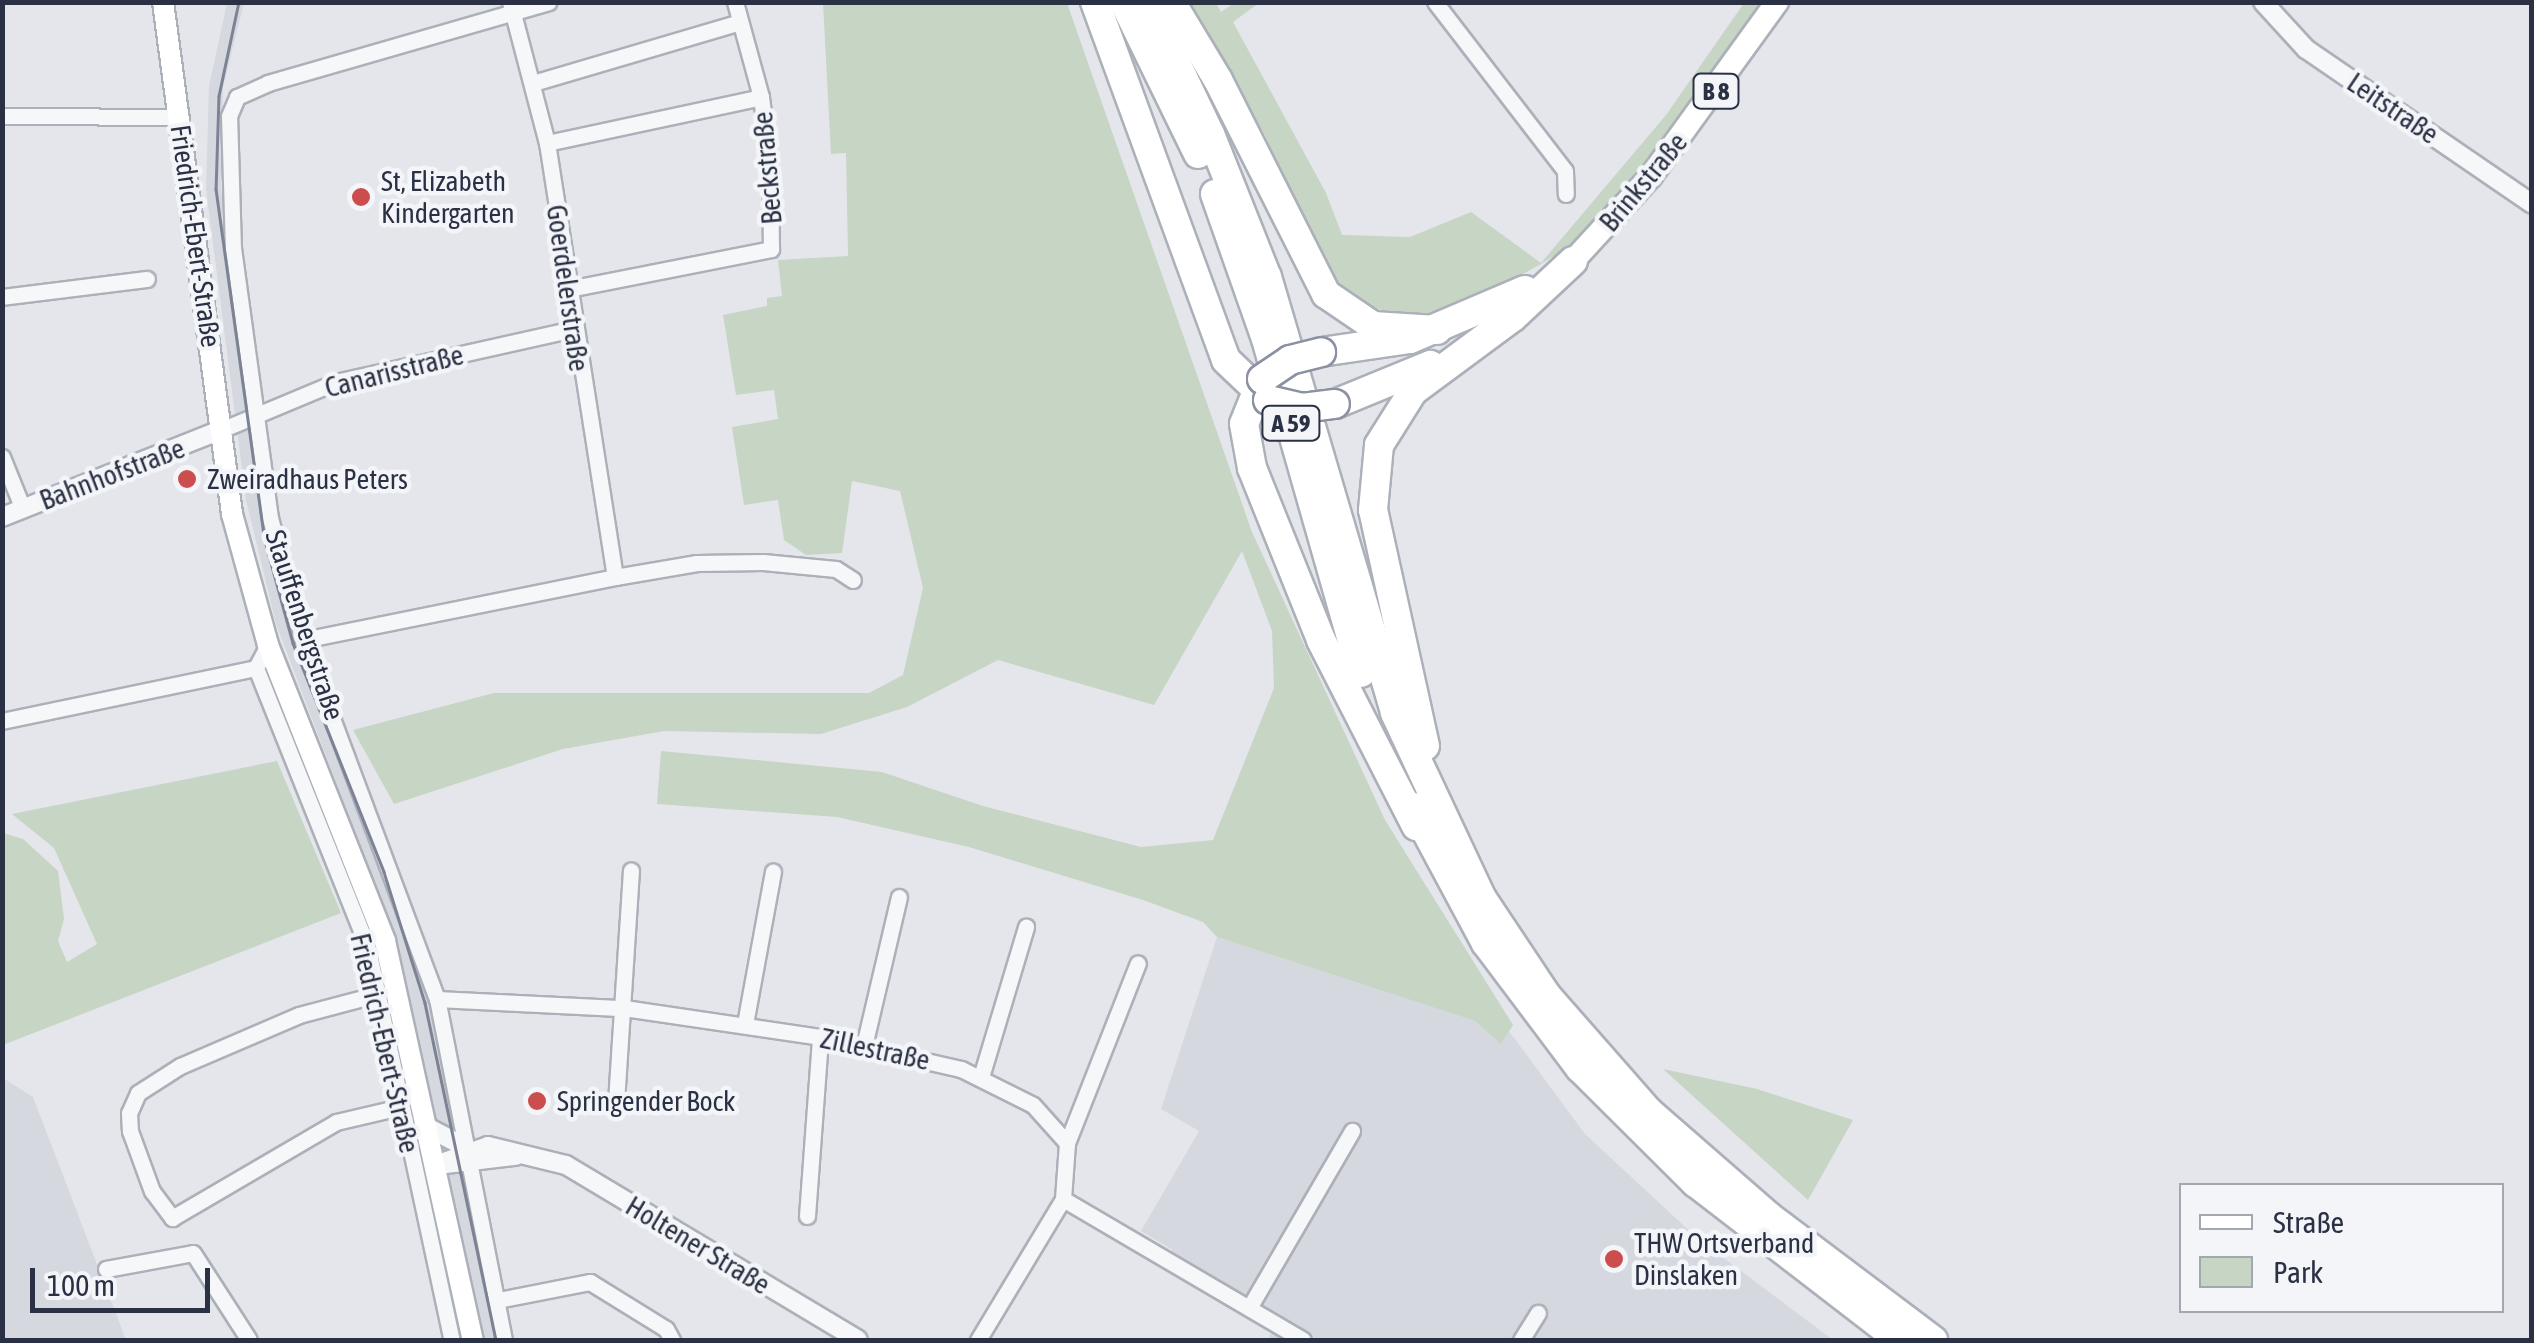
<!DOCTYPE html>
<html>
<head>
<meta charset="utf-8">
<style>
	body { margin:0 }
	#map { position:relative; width:2534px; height:1343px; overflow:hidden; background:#e4e6eb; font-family:"Asap Condensed",sans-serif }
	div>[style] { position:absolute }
	.built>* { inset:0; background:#d6d8e0 }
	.green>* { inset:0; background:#c7d5c5 }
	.roads { filter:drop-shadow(2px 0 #acb0b9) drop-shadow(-2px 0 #acb0b9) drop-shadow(0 2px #acb0b9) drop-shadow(0 -2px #acb0b9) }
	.minor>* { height:15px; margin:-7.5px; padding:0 7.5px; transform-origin:7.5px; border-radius:7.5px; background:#f6f7f9 }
	.tertiary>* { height:18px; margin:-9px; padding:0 9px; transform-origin:9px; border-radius:9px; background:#f6f7f9 }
	.secondary>* { height:20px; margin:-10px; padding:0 10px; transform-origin:10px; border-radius:10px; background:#fff }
	.primary>* { height:22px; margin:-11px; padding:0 11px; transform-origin:11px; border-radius:11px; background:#fff }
	.motorway>* { height:28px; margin:-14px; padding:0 14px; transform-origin:14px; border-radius:14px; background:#fff }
	.tram>* { height:2.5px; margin:-1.25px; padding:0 1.25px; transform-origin:1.25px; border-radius:1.25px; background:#7d8395 }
	.bridges { filter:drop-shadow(2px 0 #8b91a2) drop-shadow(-2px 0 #8b91a2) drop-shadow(0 2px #8b91a2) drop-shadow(0 -2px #8b91a2) }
	.motorway-bridge>* { height:28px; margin:-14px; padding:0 14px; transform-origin:14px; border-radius:14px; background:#fff }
	.dots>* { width:28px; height:28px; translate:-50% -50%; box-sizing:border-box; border:5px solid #f3f5f8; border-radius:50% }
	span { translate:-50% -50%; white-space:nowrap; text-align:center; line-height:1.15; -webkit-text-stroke:9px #f3f5f8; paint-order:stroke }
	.shield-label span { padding:2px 8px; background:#f3f5f8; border:2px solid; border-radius:8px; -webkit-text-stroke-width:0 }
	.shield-label { font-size:25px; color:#2b3144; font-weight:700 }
	.street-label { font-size:28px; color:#2b3144 }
	.poi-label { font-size:28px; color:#2b3144 }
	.left { translate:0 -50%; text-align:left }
	.frame { position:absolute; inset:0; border:5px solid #2b3144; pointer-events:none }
	.legend { position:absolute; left:2179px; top:1183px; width:325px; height:130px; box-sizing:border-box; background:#f3f5f8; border:2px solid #a3a7b0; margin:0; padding:12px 18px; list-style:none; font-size:30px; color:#2b3144 }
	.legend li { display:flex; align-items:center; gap:20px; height:50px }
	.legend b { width:50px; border:2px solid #a3a7b0 }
	.scale { position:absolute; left:30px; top:1268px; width:180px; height:45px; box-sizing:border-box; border:5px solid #2b3144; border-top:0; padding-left:12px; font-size:30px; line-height:35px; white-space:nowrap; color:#2b3144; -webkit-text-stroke:8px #f3f5f8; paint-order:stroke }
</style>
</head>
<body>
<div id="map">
	<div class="built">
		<i style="clip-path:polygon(227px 3px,244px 3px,223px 87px,221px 189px,262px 499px,430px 1001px,499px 1340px,485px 1340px,394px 935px,276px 624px,246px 500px,206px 189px,209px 86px)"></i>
		<i style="clip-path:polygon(1217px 937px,1475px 1021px,1501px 1043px,1509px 1031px,1585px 1134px,1696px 1237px,1833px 1340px,1268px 1340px,1271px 1333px,1162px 1269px,1173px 1250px,1141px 1231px,1199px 1131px,1161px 1109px)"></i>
		<i style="clip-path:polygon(3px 1078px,33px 1097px,126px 1340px,3px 1340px)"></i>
	</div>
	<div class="green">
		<i style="clip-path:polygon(823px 3px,1067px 3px,1252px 532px,1385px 820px,1513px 1025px,1501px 1044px,1475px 1021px,1217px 937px,1203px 922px,1143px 900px,969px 847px,837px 817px,657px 804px,661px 751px,882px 772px,983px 806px,1141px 847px,1213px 840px,1274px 688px,1272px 631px,1242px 551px,1154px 705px,998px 660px,907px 707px,821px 734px,664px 731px,563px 749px,394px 804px,353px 730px,494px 693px,869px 693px,903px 675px,923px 588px,900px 491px,852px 481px,842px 553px,806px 555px,784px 540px,778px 500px,744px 505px,732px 427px,778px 419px,774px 390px,736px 395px,723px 315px,767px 306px,767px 298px,782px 296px,778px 260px,848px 256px,846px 153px,831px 154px)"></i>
		<i style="clip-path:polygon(1184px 3px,1216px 3px,1221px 12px,1234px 3px,1259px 3px,1233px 22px,1326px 193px,1342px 235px,1410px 237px,1471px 212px,1541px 263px,1666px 115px,1744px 3px,1764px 3px,1673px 131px,1569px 246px,1541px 264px,1454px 312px,1401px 317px,1355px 300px,1321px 271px,1265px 135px)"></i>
		<i style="clip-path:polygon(277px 761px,341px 913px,3px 1045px,3px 833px,23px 839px,58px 871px,64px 919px,58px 941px,67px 962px,97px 944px,54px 848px,12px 814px)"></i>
		<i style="clip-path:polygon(1663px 1069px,1757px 1089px,1853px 1120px,1808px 1200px)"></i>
	</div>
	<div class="roads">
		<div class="minor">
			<i style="left:1435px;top:2px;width:213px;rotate:52.4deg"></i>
			<i style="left:1565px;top:171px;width:23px;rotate:88deg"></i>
			<i style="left:533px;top:83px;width:216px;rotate:-16.4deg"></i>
			<i style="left:2px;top:116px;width:178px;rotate:0.3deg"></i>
			<i style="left:547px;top:143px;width:219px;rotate:-12.1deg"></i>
			<i style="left:569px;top:289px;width:206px;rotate:-11.2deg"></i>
			<i style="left:771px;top:249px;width:85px;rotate:-90.7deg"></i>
			<i style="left:770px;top:164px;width:68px;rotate:-97.7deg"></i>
			<i style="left:761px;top:97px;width:98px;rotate:-105.3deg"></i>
			<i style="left:2px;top:297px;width:146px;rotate:-7.1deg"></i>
			<i style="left:221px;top:430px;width:125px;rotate:-22.7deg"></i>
			<i style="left:336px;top:382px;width:243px;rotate:-12.6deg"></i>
			<i style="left:2px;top:457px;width:56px;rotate:68deg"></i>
			<i style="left:615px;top:577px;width:83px;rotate:-9.7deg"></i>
			<i style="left:697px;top:563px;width:66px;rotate:-0.9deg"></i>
			<i style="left:763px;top:562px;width:73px;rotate:5.5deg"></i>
			<i style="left:836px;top:569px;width:20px;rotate:33deg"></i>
			<i style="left:303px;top:640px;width:318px;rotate:-11.4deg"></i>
			<i style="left:615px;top:577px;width:439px;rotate:-98.9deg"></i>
			<i style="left:547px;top:143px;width:146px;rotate:-104.7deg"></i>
			<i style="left:268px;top:645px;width:26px;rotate:118deg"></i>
			<i style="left:256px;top:668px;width:298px;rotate:68.2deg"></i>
			<i style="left:367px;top:945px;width:404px;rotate:77.9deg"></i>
			<i style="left:2px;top:721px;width:259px;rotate:-11.8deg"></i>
			<i style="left:378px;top:994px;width:82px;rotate:165.1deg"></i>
			<i style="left:299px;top:1015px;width:129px;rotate:156.8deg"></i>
			<i style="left:180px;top:1066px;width:50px;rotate:147.3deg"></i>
			<i style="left:138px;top:1093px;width:22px;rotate:114deg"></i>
			<i style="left:129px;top:1113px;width:18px;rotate:87deg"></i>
			<i style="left:130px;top:1131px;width:64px;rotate:69.9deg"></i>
			<i style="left:152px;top:1191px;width:34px;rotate:53deg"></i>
			<i style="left:172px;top:1218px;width:190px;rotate:-30.3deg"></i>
			<i style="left:336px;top:1122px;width:66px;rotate:-13.2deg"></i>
			<i style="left:437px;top:999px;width:187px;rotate:2.8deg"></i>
			<i style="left:624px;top:1008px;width:198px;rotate:8.4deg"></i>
			<i style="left:820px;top:1037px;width:145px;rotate:12.8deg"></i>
			<i style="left:961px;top:1069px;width:80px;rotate:26.6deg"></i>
			<i style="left:1033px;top:1105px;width:51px;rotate:48.2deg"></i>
			<i style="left:1067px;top:1143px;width:56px;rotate:94.1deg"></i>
			<i style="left:1063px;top:1199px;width:165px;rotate:121.1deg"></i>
			<i style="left:745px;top:1024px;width:155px;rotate:-79.6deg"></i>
			<i style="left:864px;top:1046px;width:153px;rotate:-76.8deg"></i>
			<i style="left:981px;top:1077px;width:157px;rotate:-73.3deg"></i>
			<i style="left:616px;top:1102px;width:232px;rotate:-86.3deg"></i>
			<i style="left:1067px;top:1143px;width:193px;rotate:-68.5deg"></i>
			<i style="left:1063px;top:1199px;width:278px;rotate:30.4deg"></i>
			<i style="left:807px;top:1216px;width:179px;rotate:-85.8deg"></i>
			<i style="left:106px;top:1269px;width:88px;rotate:-10.4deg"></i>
			<i style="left:193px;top:1253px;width:103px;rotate:57.2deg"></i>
			<i style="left:498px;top:1300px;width:94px;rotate:-11.1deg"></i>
			<i style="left:590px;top:1282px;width:89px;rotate:31.7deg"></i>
			<i style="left:666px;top:1329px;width:13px;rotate:61deg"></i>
			<i style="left:1249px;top:1308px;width:205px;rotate:-59.8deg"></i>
			<i style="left:504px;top:1340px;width:348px;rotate:-101.1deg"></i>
			<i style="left:437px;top:999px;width:383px;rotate:-110.5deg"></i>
			<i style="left:303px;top:640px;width:126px;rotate:-105.1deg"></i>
			<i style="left:270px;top:518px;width:272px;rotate:-97.8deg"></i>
			<i style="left:233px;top:249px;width:133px;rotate:-91.7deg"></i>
			<i style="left:229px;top:116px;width:21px;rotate:-67deg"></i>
			<i style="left:237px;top:97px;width:34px;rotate:-24deg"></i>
			<i style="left:268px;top:83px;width:292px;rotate:-16.1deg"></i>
			<i style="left:1521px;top:1340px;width:32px;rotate:-58deg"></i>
		</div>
		<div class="tertiary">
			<i style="left:2263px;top:2px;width:64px;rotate:47.5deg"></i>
			<i style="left:2306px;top:49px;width:274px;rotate:34.4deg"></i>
			<i style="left:2px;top:517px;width:236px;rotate:-21.7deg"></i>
			<i style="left:427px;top:1127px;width:45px;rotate:27.7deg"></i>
			<i style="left:436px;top:1165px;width:55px;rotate:-20.1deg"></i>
			<i style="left:488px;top:1146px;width:80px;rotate:13.7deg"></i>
			<i style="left:566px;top:1165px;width:340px;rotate:30.9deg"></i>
			<i style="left:437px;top:1165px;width:79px;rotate:-6.6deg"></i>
		</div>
		<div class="secondary">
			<i style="left:163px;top:2px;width:517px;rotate:82.32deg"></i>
			<i style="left:232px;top:514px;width:136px;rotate:74.6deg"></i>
			<i style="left:268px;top:645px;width:318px;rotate:68.4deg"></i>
			<i style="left:385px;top:941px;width:409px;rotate:77.6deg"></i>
		</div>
		<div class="primary">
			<i style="left:1573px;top:261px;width:115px;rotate:-47.5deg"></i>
			<i style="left:1651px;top:176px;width:215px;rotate:-54.1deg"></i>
		</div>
		<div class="motorway">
			<i style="left:1095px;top:2px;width:381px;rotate:69.9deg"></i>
			<i style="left:1226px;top:360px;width:57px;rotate:43.6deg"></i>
			<i style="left:1124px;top:2px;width:169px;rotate:64deg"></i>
			<i style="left:1147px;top:2px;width:146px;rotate:64.5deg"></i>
			<i style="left:1210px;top:134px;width:154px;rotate:68.3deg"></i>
			<i style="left:1267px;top:277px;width:454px;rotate:73.6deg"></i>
			<i style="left:1395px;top:713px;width:203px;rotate:64.9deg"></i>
			<i style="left:1481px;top:897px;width:119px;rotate:56.3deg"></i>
			<i style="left:1547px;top:996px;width:154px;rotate:48.7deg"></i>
			<i style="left:1649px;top:1112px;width:157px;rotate:41.1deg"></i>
			<i style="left:1767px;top:1215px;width:208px;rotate:37deg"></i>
			<i style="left:1171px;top:2px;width:91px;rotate:58.9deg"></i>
			<i style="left:1218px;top:80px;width:240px;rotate:63.2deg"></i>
			<i style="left:1326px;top:294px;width:57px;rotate:34.2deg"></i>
			<i style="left:1373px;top:326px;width:64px;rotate:3.6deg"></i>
			<i style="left:1215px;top:194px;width:154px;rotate:70.6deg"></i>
			<i style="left:1266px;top:339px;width:347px;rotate:74.1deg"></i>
			<i style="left:1321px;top:352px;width:90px;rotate:-8.3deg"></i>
			<i style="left:1410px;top:339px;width:125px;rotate:-23.1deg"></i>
			<i style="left:1262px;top:379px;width:48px;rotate:111.8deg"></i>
			<i style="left:1244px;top:424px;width:45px;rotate:79.7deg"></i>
			<i style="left:1252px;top:468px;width:185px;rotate:68.1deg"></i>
			<i style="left:1321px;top:640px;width:209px;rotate:62.9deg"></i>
			<i style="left:1335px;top:404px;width:103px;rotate:-22.3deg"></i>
			<i style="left:1425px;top:746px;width:242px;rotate:-102.4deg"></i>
			<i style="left:1373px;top:510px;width:65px;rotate:-84.7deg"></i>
			<i style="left:1379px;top:445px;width:64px;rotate:-57.8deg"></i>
			<i style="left:1413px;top:391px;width:124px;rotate:-36.5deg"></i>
			<i style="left:1513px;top:317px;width:82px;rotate:-43deg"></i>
			<i style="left:1413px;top:807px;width:154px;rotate:61.8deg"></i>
			<i style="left:1486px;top:943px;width:156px;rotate:53.1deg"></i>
			<i style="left:1580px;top:1068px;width:163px;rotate:44.8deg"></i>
			<i style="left:1696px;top:1183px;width:257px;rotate:37.6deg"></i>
		</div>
	</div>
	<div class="tram">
		<i style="left:239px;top:2px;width:96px;rotate:102deg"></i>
		<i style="left:219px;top:96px;width:93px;rotate:91.8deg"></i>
		<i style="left:216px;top:189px;width:351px;rotate:82.1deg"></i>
		<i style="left:264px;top:537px;width:110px;rotate:74.7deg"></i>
		<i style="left:293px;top:643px;width:246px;rotate:68.3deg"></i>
		<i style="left:384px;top:872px;width:137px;rotate:72.6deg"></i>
		<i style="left:425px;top:1003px;width:344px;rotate:78.1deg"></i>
	</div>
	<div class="bridges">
		<div class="motorway-bridge">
			<i style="left:1262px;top:379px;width:34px;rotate:-34deg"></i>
			<i style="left:1290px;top:360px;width:32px;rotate:-14deg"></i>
			<i style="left:1268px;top:400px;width:35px;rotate:13deg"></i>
			<i style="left:1302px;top:408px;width:33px;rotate:-7deg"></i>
		</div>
	</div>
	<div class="dots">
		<i style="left:361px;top:197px;background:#cc4d4d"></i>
		<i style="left:187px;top:479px;background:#cc4d4d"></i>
		<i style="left:537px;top:1101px;background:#cc4d4d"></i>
		<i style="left:1614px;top:1259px;background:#cc4d4d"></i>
	</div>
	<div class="shield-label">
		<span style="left:1716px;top:91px">B 8</span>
		<span style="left:1291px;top:423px">A 59</span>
	</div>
	<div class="street-label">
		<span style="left:2393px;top:108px;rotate:34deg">Leitstraße</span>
		<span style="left:767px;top:168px;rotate:-95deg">Beckstraße</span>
		<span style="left:1643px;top:182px;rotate:-50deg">Brinkstraße</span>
		<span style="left:196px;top:236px;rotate:82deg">Friedrich-Ebert-Straße</span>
		<span style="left:568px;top:288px;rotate:82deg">Goerdelerstraße</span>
		<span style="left:394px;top:371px;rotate:-14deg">Canarisstraße</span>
		<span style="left:112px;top:474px;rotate:-21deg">Bahnhofstraße</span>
		<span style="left:305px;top:625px;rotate:72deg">Stauffenbergstraße</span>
		<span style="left:385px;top:1043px;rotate:77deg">Friedrich-Ebert-Straße</span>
		<span style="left:875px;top:1049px;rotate:12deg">Zillestraße</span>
		<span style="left:698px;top:1245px;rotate:31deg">Holtener Straße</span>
	</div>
	<div class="poi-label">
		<span class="left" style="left:381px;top:197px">St, Elizabeth<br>Kindergarten</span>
		<span class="left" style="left:207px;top:479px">Zweiradhaus Peters</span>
		<span class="left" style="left:557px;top:1101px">Springender Bock</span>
		<span class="left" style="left:1634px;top:1259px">THW Ortsverband<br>Dinslaken</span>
	</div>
	<div class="frame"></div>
	<ul class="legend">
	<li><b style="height:12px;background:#fff"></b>Straße</li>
	<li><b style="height:28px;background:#c7d5c5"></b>Park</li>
	</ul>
	<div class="scale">100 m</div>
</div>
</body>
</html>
